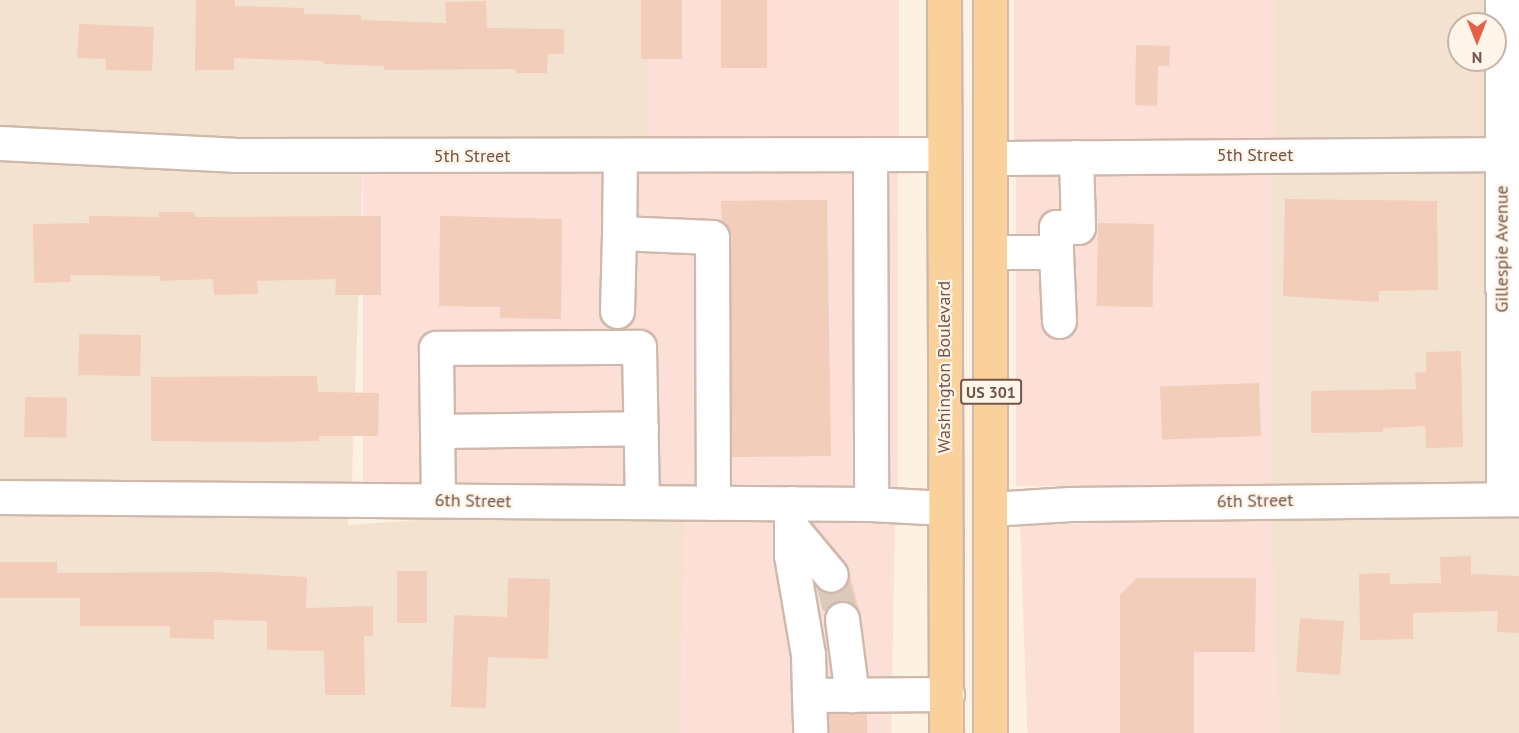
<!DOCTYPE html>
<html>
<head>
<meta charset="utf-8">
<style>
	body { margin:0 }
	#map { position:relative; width:1519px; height:733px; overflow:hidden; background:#fcf1e3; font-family:"PT Sans",sans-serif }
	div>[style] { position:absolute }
	.residential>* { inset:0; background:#f4e2d1; transform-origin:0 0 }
	.commercial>* { inset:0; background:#fcdfd6; transform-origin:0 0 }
	.building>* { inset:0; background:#f1cdba; transform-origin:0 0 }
	.minor-tunnel>* { height:33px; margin-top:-16.5px; transform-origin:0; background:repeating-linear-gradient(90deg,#dacabc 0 33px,transparent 0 49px) }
	.roads { filter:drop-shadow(2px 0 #cfb9ad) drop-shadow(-2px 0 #cfb9ad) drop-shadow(0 2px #cfb9ad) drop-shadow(0 -2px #cfb9ad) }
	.minor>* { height:33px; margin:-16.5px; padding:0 16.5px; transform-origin:16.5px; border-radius:16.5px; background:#fff }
	.major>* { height:33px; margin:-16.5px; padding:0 16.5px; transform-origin:16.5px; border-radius:16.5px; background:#fbd19b }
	span { translate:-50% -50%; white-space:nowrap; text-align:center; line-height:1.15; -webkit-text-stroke:4.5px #fff5e9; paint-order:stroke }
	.shield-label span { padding:2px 4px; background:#fff5e9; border:2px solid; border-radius:4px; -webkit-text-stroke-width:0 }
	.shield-label { font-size:16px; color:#745549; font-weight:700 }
	.street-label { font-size:18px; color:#745549 }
	.north { position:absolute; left:1447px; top:12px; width:60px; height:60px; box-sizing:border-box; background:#fff5e9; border:2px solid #c7b5a9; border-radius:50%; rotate:180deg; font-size:16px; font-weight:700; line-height:24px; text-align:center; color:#745549 }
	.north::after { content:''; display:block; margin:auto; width:21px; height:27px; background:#e66148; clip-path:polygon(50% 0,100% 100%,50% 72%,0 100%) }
</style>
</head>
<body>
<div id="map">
	<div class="residential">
		<i style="clip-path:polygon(0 0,648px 0,648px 140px,235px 140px,0 128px)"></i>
		<i style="clip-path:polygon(1274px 0,1488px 0,1488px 24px,1459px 24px,1459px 60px,1488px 60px,1488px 138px,1273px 140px)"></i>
		<i style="left:0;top:159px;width:363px;height:322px;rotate:2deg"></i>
		<i style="left:1488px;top:169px;width:314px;height:215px;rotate:90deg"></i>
		<i style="clip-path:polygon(0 512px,348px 516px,348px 525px,472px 516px,685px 518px,681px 733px,0 733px)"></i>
		<i style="left:1519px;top:514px;width:219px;height:247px;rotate:90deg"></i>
	</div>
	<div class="commercial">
		<i style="left:648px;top:0;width:251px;height:140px"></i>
		<i style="left:1014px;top:0;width:260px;height:142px"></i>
		<i style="left:898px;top:170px;width:320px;height:535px;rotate:90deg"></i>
		<i style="left:1273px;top:171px;width:315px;height:257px;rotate:90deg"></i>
		<i style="left:1272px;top:517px;width:216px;height:252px;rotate:88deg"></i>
		<i style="left:685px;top:518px;width:210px;height:215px;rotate:1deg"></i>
	</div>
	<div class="building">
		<i style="clip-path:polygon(196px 0,235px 0,235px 6px,304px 8px,304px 14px,361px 15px,361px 20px,446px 23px,445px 2px,486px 1px,487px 28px,564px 29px,564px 54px,548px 54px,547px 73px,516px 73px,516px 69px,384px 70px,384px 66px,324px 64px,324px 61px,234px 58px,234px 70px,195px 70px)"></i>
		<i style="left:641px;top:0;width:41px;height:59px"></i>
		<i style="left:721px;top:0;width:46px;height:68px"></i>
		<i style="clip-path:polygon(79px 24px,154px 27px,152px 71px,106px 70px,106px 59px,77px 58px)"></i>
		<i style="clip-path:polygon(1136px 45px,1170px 46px,1169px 66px,1158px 66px,1157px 106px,1135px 105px)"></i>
		<i style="clip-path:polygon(1285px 199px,1437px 201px,1438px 290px,1379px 291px,1379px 302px,1283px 296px)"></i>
		<i style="clip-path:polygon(827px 200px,831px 456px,732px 457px,731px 237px,722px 221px,721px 201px)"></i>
		<i style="clip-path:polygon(159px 212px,194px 212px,195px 217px,381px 216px,381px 295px,335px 295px,336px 279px,257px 281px,258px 294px,214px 295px,213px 279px,160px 281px,160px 276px,70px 275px,71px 282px,34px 283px,33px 224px,89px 223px,89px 216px,159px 217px)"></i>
		<i style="clip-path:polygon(440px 216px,562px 219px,561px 319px,500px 318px,500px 307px,439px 306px)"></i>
		<i style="left:1098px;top:223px;width:56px;height:83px;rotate:1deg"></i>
		<i style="left:79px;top:334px;width:62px;height:41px;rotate:1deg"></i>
		<i style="clip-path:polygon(1461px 351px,1463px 447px,1426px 448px,1425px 426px,1383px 428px,1383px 432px,1311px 433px,1311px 391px,1416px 389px,1415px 373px,1426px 372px,1426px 352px)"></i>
		<i style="clip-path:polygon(317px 376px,318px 392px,379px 393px,378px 436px,319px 436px,319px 441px,268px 442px,151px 441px,151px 377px)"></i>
		<i style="left:1259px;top:383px;width:53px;height:99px;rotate:88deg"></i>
		<i style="left:25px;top:397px;width:42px;height:40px;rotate:1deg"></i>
		<i style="clip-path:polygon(1471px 556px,1471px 574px,1519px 576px,1519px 633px,1497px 632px,1498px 611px,1413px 613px,1413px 639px,1360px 640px,1359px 574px,1390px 573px,1390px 584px,1441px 583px,1440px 557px)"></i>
		<i style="clip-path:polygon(0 562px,57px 562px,57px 573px,214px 572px,307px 577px,306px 608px,373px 606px,373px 636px,364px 636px,365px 695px,325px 695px,324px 651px,267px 650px,267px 621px,214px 620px,214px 639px,170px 638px,170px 626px,80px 626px,80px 598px,0 598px)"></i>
		<i style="left:397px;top:571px;width:30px;height:52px"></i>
		<i style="clip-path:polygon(849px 571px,860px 614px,850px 602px,840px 600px,825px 611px,820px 589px,834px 594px,843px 590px)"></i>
		<i style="clip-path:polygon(508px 578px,550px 579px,548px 659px,488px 657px,486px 708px,451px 707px,454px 615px,507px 617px)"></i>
		<i style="clip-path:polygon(1137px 578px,1256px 578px,1255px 652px,1194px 652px,1194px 733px,1120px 733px,1120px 595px)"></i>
		<i style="left:1300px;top:618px;width:44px;height:54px;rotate:4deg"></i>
		<i style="left:867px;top:713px;width:20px;height:39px;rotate:90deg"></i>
	</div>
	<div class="minor-tunnel">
		<i style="left:831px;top:575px;width:45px;rotate:76deg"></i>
	</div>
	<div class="roads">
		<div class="minor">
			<i style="left:1502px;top:0;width:499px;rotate:89.9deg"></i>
			<i style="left:0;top:143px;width:234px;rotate:2.9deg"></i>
			<i style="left:234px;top:155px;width:709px;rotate:-0.08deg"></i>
			<i style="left:870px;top:154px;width:350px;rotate:89.8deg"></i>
			<i style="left:620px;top:156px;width:77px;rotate:90.7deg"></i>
			<i style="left:619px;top:233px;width:93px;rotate:2.5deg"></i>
			<i style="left:712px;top:237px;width:266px;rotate:89.8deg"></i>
			<i style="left:991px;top:158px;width:528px;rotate:-0.43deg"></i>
			<i style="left:991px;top:252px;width:65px"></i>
			<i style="left:1056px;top:252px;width:69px;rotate:87.5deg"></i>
			<i style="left:1056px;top:252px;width:25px;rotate:-90deg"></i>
			<i style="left:1056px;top:227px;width:22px"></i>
			<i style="left:1078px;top:227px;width:70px;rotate:-91.6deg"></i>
			<i style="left:617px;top:311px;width:78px;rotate:-88.5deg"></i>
			<i style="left:437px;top:431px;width:204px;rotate:-0.8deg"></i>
			<i style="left:0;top:497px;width:871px;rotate:0.46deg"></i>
			<i style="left:871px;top:504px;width:74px;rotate:3.1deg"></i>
			<i style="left:438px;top:500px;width:152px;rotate:-90.8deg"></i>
			<i style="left:436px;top:348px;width:203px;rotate:-0.3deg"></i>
			<i style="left:639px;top:347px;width:155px;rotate:88.9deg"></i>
			<i style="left:791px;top:503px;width:52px;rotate:90deg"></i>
			<i style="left:791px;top:555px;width:100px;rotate:80.3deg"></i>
			<i style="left:808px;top:654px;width:41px;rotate:88.6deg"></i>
			<i style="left:809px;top:695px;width:138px;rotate:-0.4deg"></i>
			<i style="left:991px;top:509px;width:79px;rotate:-3.6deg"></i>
			<i style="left:1070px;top:504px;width:449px;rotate:-0.6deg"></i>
			<i style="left:791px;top:527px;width:62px;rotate:50.2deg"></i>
			<i style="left:842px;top:619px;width:77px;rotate:82.5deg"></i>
			<i style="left:809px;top:695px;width:38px;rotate:88deg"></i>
		</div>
		<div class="major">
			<i style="left:944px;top:0;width:733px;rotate:89.84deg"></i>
			<i style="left:990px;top:733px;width:733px;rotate:-90deg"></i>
		</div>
	</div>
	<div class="shield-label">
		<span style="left:991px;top:392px">US 301</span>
	</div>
	<div class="street-label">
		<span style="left:1255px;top:155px">5th Street</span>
		<span style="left:472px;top:156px">5th Street</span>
		<span style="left:1502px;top:249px;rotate:-90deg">Gillespie Avenue</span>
		<span style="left:944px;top:367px;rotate:-90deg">Washington Boulevard</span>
		<span style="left:473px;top:501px;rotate:1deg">6th Street</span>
		<span style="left:1255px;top:501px;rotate:-1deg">6th Street</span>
	</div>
	<div class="north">N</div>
</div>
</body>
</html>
